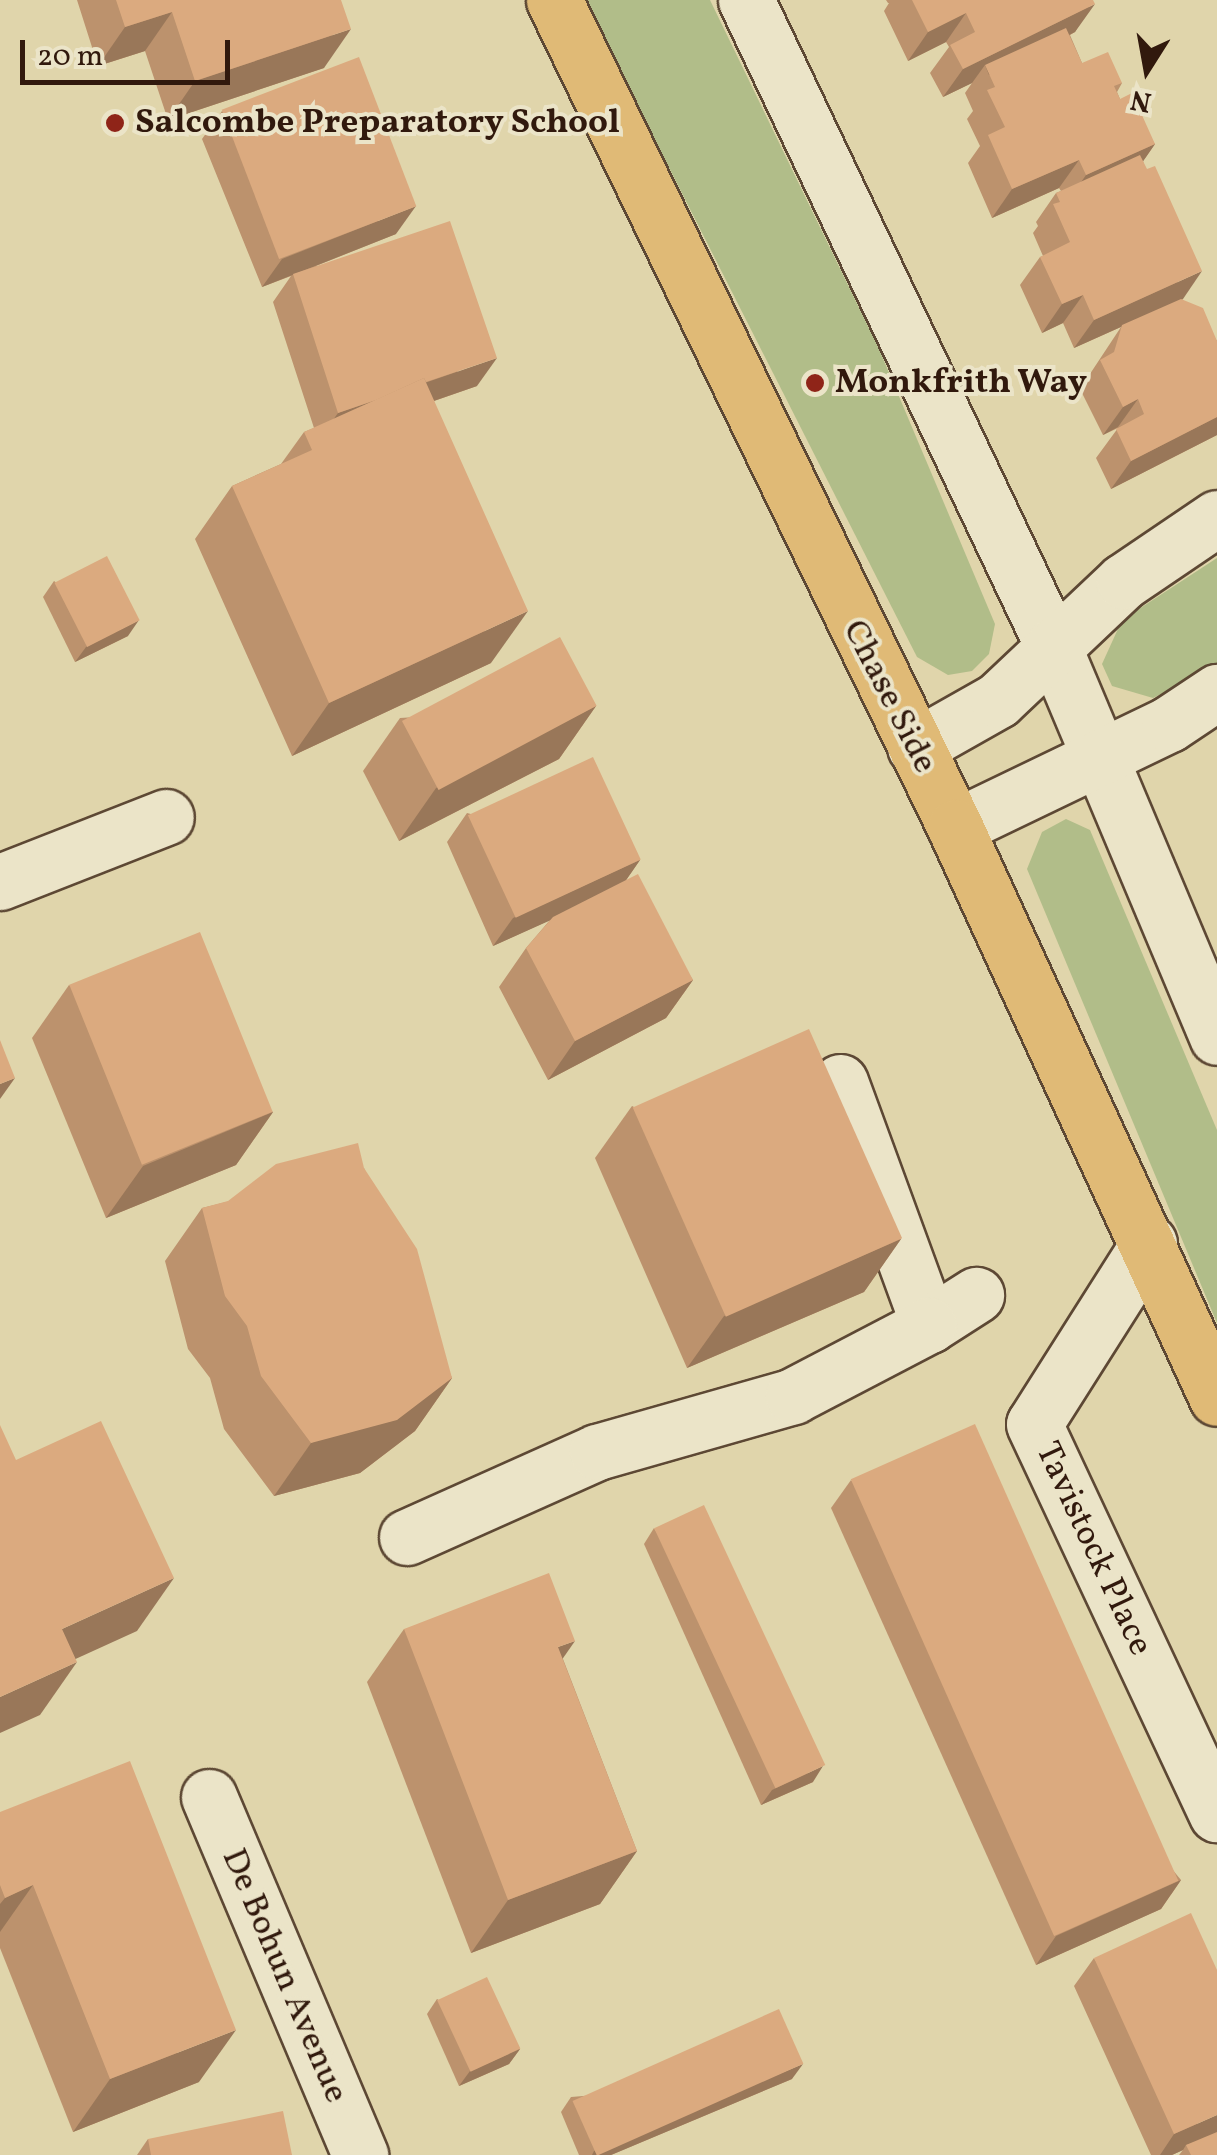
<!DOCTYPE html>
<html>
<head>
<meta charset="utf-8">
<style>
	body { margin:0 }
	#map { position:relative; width:1217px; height:2155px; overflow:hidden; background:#e0d5ab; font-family:Vollkorn,serif }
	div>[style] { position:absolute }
	.green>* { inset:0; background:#b1bd89 }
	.roads { filter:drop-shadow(2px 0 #5d4834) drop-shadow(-2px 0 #5d4834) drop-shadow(0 2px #5d4834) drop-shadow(0 -2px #5d4834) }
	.minor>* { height:55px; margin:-27.5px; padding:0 27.5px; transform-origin:27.5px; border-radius:27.5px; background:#ebe4c8 }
	.major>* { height:55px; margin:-27.5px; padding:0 27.5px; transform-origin:27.5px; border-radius:27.5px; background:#e0ba76 }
	.wall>* { inset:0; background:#bc926d }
	.shaded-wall>* { inset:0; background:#997759 }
	.building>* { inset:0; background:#dbaa7f; transform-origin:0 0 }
	.dots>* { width:28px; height:28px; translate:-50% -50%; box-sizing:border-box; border:5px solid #ebe4c8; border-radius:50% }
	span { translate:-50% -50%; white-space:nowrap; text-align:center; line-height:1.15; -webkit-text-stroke:8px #ebe4c8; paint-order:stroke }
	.poi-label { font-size:35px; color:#31190d; font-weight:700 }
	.left { translate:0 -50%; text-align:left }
	.street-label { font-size:35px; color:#31190d }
	.north { position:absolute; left:1097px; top:20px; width:100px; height:100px; -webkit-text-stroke:8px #ebe4c8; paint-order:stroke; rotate:191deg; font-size:28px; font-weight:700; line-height:40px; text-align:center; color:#31190d }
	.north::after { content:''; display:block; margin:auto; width:35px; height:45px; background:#31190d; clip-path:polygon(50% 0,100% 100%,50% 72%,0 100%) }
	.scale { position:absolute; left:20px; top:40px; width:210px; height:45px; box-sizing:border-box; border:5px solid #31190d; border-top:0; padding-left:12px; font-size:30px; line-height:35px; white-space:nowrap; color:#31190d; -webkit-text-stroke:8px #ebe4c8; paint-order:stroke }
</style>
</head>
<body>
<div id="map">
	<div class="green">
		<i style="clip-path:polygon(584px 0,710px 0,879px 349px,995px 624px,989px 654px,972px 671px,948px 675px,917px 657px)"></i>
		<i style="clip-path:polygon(1217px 558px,1217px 666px,1153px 698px,1112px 686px,1102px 664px,1122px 620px)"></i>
		<i style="clip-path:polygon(1066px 819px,1090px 830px,1217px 1130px,1217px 1323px,1027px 869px,1042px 832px)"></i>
	</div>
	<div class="roads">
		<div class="minor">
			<i style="left:746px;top:0;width:715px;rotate:64.58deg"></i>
			<i style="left:1053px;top:646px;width:424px;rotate:67.2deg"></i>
			<i style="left:915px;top:747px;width:95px;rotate:-29.5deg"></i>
			<i style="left:998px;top:700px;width:173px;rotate:-43.4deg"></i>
			<i style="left:1124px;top:581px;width:112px;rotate:-34.1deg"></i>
			<i style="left:955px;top:827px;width:237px;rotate:-25.7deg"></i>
			<i style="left:1169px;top:724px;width:58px;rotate:-33.7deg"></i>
			<i style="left:0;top:882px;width:178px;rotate:-21.4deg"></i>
			<i style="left:840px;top:1082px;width:259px;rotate:69.9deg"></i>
			<i style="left:929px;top:1325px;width:56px;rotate:-32.6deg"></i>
			<i style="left:1149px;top:1243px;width:214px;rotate:122.4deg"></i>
			<i style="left:1034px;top:1424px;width:431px;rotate:64.9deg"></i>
			<i style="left:407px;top:1537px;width:208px;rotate:-24.1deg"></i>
			<i style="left:597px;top:1452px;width:204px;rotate:-15.9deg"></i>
			<i style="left:793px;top:1396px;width:153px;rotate:-27.6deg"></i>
			<i style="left:209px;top:1797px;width:389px;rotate:67.1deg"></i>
		</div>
		<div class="major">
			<i style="left:554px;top:0;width:919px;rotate:64.13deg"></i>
			<i style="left:955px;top:827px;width:628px;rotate:65.35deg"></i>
		</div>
	</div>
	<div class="wall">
		<i style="clip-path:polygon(77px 0,341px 0,324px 68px,168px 120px,145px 51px,98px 66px)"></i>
		<i style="clip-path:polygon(886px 0,1093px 0,1075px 32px,1070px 35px,1082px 63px,1122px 83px,1117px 92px,1120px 99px,1155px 144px,1143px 161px,1182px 299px,1217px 341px,1217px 435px,1111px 489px,1096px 458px,1118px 428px,1103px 435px,1080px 389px,1121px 327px,1074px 348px,1063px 323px,1042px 333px,1020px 285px,1040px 257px,1043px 256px,1033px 233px,1038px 226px,1036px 222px,1056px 193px,1061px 191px,1059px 188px,992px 218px,968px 163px,980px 146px,967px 119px,973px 111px,965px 93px,972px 83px,943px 97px,930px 73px,949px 47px,946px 42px,908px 61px,884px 11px,889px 3px,888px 3px)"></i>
		<i style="clip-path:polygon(222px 111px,396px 234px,316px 266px,477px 386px,434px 401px,491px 663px,292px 756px,195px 539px,232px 486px,281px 464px,304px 432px,314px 428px,273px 302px,291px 276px,262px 287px,202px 139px)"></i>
		<i style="clip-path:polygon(54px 581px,128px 636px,75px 662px,43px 597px)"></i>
		<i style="clip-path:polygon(596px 706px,559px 759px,399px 841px,363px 771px,400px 718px)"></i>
		<i style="clip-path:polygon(467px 813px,640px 860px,626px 880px,693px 980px,666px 1018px,548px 1080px,499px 987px,526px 948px,550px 920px,493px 946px,447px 842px)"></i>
		<i style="clip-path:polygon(69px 985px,273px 1112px,236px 1165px,106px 1218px,32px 1038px)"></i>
		<i style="clip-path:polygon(632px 1106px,901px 1239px,864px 1292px,687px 1368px,595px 1158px)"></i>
		<i style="clip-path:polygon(364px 1168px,452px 1378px,415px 1431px,360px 1473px,274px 1496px,224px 1429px,210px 1378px,188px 1349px,165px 1261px,202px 1208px)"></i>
		<i style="clip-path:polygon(851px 1480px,1181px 1880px,1161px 1909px,1036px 1965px,831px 1508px)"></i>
		<i style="clip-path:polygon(654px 1528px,813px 1782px,761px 1805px,644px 1544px)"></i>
		<i style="clip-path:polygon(404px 1629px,563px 1659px,637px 1851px,600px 1904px,471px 1953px,367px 1682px)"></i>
		<i style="clip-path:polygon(0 1812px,199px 2082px,73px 2132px,0 1948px)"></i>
		<i style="clip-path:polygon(1094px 1958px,1217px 2155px,1179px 2155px,1183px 2150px,1172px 2155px,1151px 2155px,1074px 1986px)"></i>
		<i style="clip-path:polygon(437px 1999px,520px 2049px,509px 2064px,459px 2086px,427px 2014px)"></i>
		<i style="clip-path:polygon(792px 2079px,611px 2155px,579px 2155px,561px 2112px,571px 2097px)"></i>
		<i style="clip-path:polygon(148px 2139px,292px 2155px,137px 2155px)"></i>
	</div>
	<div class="shaded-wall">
		<i style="clip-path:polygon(1095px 4px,1075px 32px,989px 75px,985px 65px,972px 83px,943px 97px,963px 69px)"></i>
		<i style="clip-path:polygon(172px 12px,145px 51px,98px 66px,125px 27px)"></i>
		<i style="clip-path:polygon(966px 13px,946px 42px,908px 61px,928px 32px)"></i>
		<i style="clip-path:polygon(351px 29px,324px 68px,168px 120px,195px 81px)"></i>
		<i style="clip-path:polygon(1155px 144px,1135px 173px,1066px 204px,1086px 175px)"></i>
		<i style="clip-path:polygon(1079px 160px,1059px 188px,992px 218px,1012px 189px)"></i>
		<i style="clip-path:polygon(416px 206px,396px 234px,262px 287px,282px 259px)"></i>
		<i style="clip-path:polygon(1202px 271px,1183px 299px,1074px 348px,1094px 320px)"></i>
		<i style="clip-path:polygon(1083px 295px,1063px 323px,1042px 333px,1062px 304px)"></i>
		<i style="clip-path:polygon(497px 358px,477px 386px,318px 441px,338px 413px)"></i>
		<i style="clip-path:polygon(1138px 399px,1118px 427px,1103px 435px,1123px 407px)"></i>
		<i style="clip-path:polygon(1217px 417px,1217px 435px,1111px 489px,1131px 461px)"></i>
		<i style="clip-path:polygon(528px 611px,491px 663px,292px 756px,329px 703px)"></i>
		<i style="clip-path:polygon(139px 620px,128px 636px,75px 662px,86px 647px)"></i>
		<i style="clip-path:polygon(596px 706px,559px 759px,399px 841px,436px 788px)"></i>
		<i style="clip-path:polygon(640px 860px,620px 889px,493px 946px,513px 918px)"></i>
		<i style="clip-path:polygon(693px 980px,666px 1018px,548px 1080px,575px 1041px)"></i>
		<i style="clip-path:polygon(15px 1078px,0 1099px,0 1084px)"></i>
		<i style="clip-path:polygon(273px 1112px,236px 1165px,106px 1218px,143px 1166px)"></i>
		<i style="clip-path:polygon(901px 1239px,864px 1292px,687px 1368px,724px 1316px)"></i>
		<i style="clip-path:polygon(452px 1378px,415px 1431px,360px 1473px,274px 1496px,311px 1443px)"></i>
		<i style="clip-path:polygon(174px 1578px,137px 1631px,25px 1682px,62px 1629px)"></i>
		<i style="clip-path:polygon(575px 1641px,538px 1694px,558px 1647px)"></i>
		<i style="clip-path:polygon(77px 1662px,40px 1715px,0 1733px,0 1697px)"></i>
		<i style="clip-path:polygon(823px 1766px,813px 1782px,761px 1805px,772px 1790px)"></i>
		<i style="clip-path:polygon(637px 1851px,600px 1904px,471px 1953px,508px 1900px)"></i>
		<i style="clip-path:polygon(1181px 1880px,1161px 1909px,1036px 1965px,1056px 1936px)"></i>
		<i style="clip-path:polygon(33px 1885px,0 1932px,0 1904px,5px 1898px)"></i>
		<i style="clip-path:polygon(236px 2030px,199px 2082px,73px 2132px,110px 2079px)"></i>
		<i style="clip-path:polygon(520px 2049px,509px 2064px,459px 2086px,470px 2071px)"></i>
		<i style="clip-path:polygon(803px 2064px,792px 2079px,611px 2155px,592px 2155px,594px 2151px)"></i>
		<i style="clip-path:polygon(1217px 2115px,1217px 2135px,1186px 2145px,1183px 2150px,1172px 2155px,1160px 2155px,1174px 2134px)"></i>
	</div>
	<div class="building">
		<i style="clip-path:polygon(116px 0,341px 0,351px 29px,195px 81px,172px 12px,125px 27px)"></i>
		<i style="clip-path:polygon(912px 0,1093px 0,1095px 4px,963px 69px,950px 45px,975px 32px,966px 13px,928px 32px)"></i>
		<i style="clip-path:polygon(1066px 28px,1082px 63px,1108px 52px,1122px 83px,1114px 86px,1120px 99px,1132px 93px,1155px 144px,1086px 175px,1079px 160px,1012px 189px,988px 135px,1005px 127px,987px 90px,995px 87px,985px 65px)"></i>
		<i style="left:359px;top:57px;width:160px;height:147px;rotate:69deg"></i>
		<i style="clip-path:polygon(1140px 155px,1147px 169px,1155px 166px,1202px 271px,1094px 320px,1083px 295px,1062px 304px,1040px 257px,1070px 242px,1053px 204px,1060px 202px,1056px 193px)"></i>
		<i style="clip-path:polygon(450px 221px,497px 358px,426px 382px,424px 378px,376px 400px,338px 413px,293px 274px)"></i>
		<i style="clip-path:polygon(1181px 299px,1203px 308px,1217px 341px,1217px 417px,1131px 461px,1116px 429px,1144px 414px,1138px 399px,1123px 407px,1100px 360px,1114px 352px,1122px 325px)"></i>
		<i style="clip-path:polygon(424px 378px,528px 611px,329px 703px,232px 486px,312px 450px,304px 432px)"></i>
		<i style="left:107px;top:556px;width:72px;height:59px;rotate:63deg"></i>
		<i style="left:560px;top:637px;width:78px;height:179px;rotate:62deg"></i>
		<i style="left:593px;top:757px;width:113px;height:138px;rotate:65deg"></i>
		<i style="clip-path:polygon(638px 874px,693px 980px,575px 1041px,526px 948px,553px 917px)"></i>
		<i style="left:200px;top:932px;width:194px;height:141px;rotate:68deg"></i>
		<i style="left:809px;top:1029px;width:229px;height:193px;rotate:66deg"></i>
		<i style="clip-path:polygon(0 1040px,15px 1078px,0 1084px)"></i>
		<i style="clip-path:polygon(358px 1143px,364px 1168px,417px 1249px,452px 1378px,397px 1420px,311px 1443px,261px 1376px,247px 1326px,225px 1296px,202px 1208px,228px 1201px,276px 1164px)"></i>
		<i style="clip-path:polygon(101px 1421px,174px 1578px,62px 1629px,77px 1662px,0 1697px,0 1425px,16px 1460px)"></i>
		<i style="left:975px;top:1424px;width:500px;height:136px;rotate:66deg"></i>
		<i style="left:704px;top:1505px;width:287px;height:55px;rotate:65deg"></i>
		<i style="clip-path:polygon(549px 1573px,575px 1641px,558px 1647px,637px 1851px,508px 1900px,404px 1629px)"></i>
		<i style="clip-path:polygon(130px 1761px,236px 2030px,110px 2079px,33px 1885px,5px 1898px,0 1885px,0 1812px)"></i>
		<i style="clip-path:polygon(1191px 1913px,1217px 1970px,1217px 2115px,1174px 2134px,1094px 1958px)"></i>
		<i style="left:487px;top:1977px;width:79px;height:55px;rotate:65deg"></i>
		<i style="left:779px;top:2009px;width:60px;height:226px;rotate:66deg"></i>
		<i style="clip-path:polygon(283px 2111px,292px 2155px,151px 2155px,148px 2139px)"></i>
		<i style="clip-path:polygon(1217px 2132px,1217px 2155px,1191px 2155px,1186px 2145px)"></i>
	</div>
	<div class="dots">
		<i style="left:115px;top:123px;background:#8f2418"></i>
		<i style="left:815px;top:383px;background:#8f2418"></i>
	</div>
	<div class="poi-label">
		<span class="left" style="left:135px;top:123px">Salcombe Preparatory School</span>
		<span class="left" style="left:835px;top:383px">Monkfrith Way</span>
	</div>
	<div class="street-label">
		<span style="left:889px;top:697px;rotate:63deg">Chase Side</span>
		<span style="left:1093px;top:1549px;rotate:65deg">Tavistock Place</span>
		<span style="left:284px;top:1976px;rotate:67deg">De Bohun Avenue</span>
	</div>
	<div class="north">N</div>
	<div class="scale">20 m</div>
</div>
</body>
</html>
